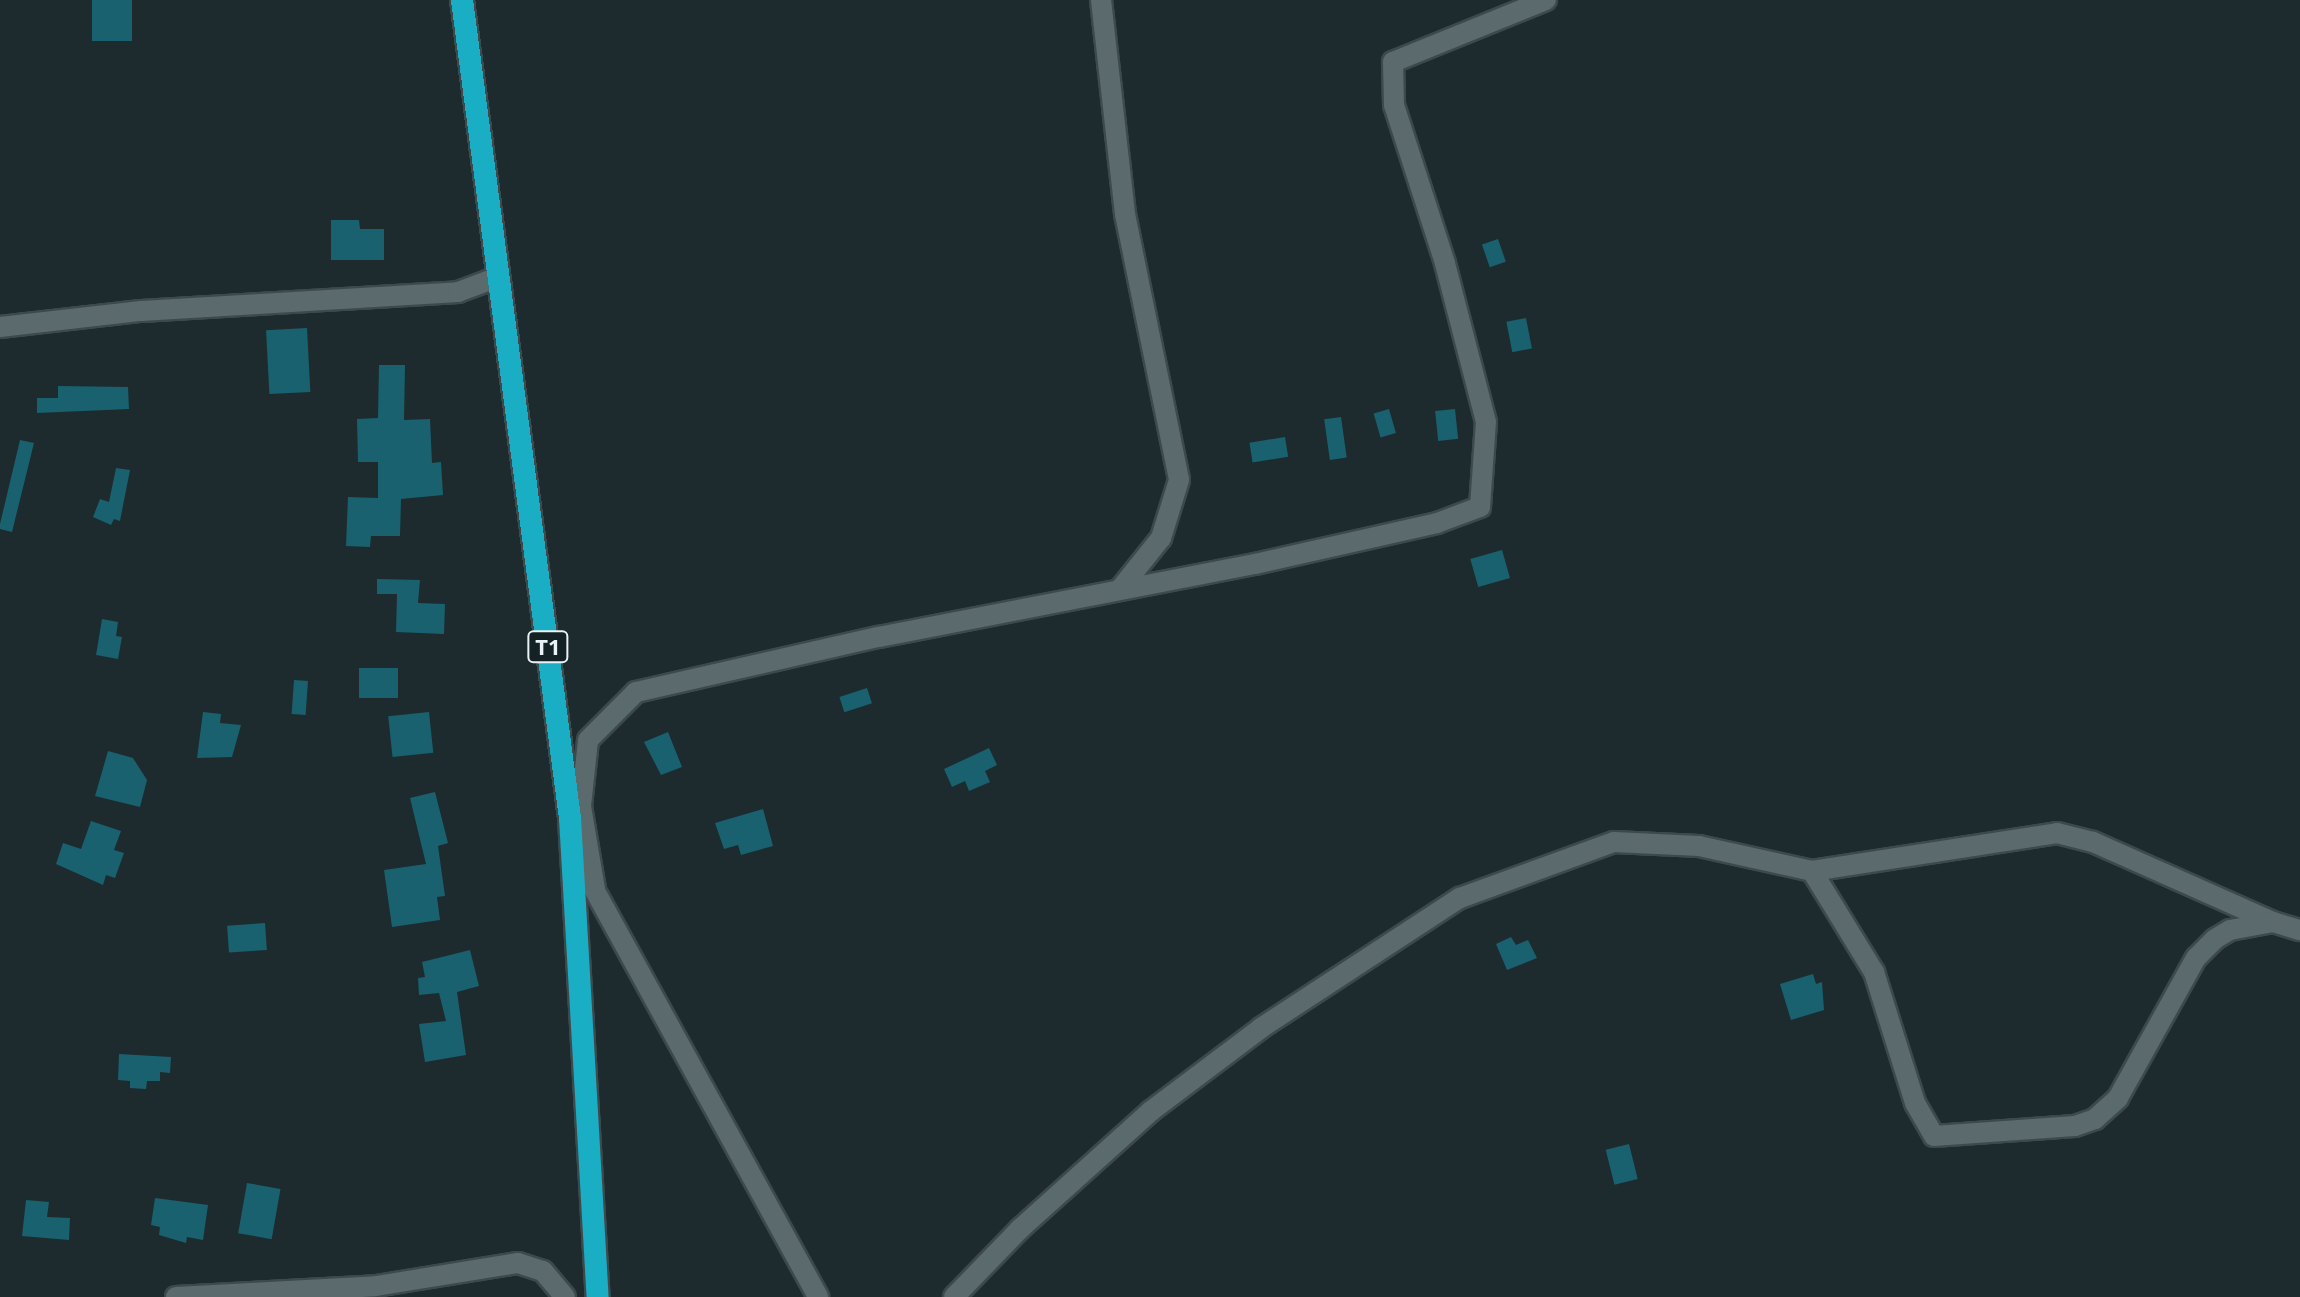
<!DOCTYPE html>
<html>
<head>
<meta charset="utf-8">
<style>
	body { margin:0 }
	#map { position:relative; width:2300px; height:1297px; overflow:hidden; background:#1d2b2f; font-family:"Noto Sans",sans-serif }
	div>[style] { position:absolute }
	.building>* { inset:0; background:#19616e; transform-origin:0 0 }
	.roads { filter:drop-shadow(2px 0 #3d494c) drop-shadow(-2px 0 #3d494c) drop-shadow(0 2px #3d494c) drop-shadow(0 -2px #3d494c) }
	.minor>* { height:20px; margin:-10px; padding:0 10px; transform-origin:10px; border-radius:10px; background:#5a6a6d }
	.trunk>* { height:22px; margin:-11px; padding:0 11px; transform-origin:11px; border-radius:11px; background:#1aaec5 }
	span { translate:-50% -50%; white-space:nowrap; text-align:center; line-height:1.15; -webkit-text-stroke:7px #142225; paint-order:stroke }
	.shield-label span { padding:2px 6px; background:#142225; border:2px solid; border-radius:6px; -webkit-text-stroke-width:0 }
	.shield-label { font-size:22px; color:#e9f2f4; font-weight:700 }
</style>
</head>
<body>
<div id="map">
	<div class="building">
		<i style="left:92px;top:0;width:40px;height:41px"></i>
		<i style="clip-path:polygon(331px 220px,359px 220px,360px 229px,384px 229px,384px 260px,331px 260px)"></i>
		<i style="left:1498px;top:239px;width:24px;height:17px;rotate:71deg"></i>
		<i style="left:1526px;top:318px;width:31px;height:20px;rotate:79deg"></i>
		<i style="left:307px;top:328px;width:64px;height:41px;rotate:87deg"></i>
		<i style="clip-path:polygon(379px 365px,405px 365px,404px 420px,430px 419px,432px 463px,441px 462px,443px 495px,401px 499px,400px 536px,371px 536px,370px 547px,346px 546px,348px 497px,378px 498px,378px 462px,358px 462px,357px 419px,378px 418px)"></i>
		<i style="clip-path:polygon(58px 386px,128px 387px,129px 409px,37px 413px,37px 398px,58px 398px)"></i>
		<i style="left:1389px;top:409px;width:25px;height:16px;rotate:74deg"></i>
		<i style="left:1455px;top:409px;width:30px;height:20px;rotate:84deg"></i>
		<i style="left:1341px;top:417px;width:41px;height:17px;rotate:82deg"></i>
		<i style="left:1285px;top:437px;width:20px;height:36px;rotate:81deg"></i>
		<i style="clip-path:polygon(20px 440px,34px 443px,12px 532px,0 529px,0 524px)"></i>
		<i style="clip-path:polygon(116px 468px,130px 470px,120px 521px,114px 519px,111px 525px,93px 517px,100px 499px,109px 502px)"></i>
		<i style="left:1502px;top:550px;width:29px;height:33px;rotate:74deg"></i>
		<i style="clip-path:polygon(377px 579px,420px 580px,418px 603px,445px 604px,444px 634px,396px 632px,397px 594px,377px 594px)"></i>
		<i style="clip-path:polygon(102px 619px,118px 622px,116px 636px,122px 637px,118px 659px,96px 655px)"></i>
		<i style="left:398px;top:668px;width:30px;height:39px;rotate:90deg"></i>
		<i style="left:294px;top:680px;width:14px;height:34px;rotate:4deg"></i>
		<i style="left:867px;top:688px;width:16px;height:29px;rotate:72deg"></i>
		<i style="clip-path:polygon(203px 712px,221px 714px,220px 723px,241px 725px,232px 757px,197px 758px)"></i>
		<i style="left:429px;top:712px;width:41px;height:41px;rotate:84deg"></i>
		<i style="clip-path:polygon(668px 732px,682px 767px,661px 775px,644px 742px)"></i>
		<i style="clip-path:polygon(989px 748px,997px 765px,985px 771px,990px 782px,969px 791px,965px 781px,952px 787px,944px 769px)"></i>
		<i style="clip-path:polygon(108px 751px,133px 758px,147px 780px,140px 807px,95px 796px)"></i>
		<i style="clip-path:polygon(435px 792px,448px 843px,438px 846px,445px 896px,437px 897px,440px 920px,392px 927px,384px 870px,426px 864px,410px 798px)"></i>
		<i style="clip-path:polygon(763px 809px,773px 846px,741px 855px,738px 845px,724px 849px,715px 823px)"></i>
		<i style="clip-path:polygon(91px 821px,121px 831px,114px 850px,124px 853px,115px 878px,106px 875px,103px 885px,56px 864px,63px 843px,81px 849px)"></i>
		<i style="left:265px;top:923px;width:27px;height:38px;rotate:86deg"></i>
		<i style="clip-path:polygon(1511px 937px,1516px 945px,1528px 940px,1537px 958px,1507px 970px,1496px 944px)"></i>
		<i style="clip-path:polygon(470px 950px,479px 986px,457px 992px,466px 1055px,425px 1062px,419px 1024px,446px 1021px,439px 993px,419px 995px,418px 978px,425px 977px,422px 962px)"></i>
		<i style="clip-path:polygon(1813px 974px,1816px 984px,1822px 982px,1824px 1010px,1791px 1020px,1780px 984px)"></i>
		<i style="clip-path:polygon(119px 1054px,171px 1057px,170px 1073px,160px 1072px,160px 1081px,147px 1081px,146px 1089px,130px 1088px,130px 1081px,118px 1080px)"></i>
		<i style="left:1629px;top:1144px;width:36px;height:24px;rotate:76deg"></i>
		<i style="left:247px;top:1183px;width:34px;height:51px;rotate:10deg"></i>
		<i style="clip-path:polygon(155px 1198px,208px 1205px,203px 1240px,187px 1237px,186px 1243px,159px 1235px,160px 1227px,151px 1225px)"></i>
		<i style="clip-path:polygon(26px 1200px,49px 1202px,47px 1217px,70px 1218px,69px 1240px,22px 1236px)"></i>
	</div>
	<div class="roads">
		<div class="minor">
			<i style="left:1101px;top:0;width:215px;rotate:83.6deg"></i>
			<i style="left:1125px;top:214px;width:271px;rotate:78.5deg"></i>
			<i style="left:1179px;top:480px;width:61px;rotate:107.2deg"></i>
			<i style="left:1161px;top:538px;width:64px;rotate:128.7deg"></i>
			<i style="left:0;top:327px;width:142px;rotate:-6.5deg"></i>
			<i style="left:141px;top:311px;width:318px;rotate:-3.4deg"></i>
			<i style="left:458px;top:292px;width:43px;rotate:-20.6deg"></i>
			<i style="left:1812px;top:871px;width:248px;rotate:-8.8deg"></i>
			<i style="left:2057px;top:833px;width:37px;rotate:14deg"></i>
			<i style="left:2093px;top:842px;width:197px;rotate:24deg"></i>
			<i style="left:589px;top:880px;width:476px;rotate:61.2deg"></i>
			<i style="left:595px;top:889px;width:84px;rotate:-99.6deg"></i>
			<i style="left:581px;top:806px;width:66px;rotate:-83.9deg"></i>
			<i style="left:588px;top:740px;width:68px;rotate:-45deg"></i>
			<i style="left:636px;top:692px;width:249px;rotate:-12.8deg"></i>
			<i style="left:879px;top:637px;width:383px;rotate:-11deg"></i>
			<i style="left:1255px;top:564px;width:187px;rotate:-12.7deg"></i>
			<i style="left:1437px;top:523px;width:46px;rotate:-20.4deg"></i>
			<i style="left:1480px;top:507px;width:85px;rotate:-86deg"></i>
			<i style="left:1486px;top:422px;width:164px;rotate:-104.5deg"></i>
			<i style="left:1445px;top:263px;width:166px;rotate:-107.9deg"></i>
			<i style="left:1394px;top:105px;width:43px;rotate:-91.3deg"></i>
			<i style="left:1393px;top:62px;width:165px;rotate:-22.1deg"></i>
			<i style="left:176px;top:1297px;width:200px;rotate:-3.1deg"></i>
			<i style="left:376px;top:1286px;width:144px;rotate:-9.2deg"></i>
			<i style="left:518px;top:1263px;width:26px;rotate:18deg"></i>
			<i style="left:543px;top:1271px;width:34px;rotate:50deg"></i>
			<i style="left:954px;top:1297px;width:95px;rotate:-45.9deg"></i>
			<i style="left:1020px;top:1229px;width:176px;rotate:-42deg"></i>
			<i style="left:1151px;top:1111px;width:138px;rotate:-37deg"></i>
			<i style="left:1261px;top:1028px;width:238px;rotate:-33.2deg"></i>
			<i style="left:1460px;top:898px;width:164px;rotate:-20deg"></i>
			<i style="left:1614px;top:842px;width:85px;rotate:2.7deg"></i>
			<i style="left:1699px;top:846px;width:116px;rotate:12.5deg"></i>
			<i style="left:1812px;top:871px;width:119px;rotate:58.5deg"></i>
			<i style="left:1874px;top:972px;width:137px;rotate:72.6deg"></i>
			<i style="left:1915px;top:1103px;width:38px;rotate:60deg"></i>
			<i style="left:1934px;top:1136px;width:141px;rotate:-4.1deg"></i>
			<i style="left:2075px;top:1126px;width:21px;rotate:-19deg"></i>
			<i style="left:2095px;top:1119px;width:31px;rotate:-42deg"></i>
			<i style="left:2118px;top:1098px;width:160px;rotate:-60.9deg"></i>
			<i style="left:2196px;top:958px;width:27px;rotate:-45deg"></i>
			<i style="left:2215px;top:939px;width:17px;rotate:-31deg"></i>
			<i style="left:2230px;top:930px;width:44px;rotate:-10.5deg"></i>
			<i style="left:2273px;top:922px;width:28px;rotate:17deg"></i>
		</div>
		<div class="trunk">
			<i style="left:462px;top:0;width:825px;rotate:82.48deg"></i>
			<i style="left:570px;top:818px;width:480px;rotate:86.7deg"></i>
		</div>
	</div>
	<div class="shield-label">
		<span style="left:548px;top:647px">T1</span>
	</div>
</div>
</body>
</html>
